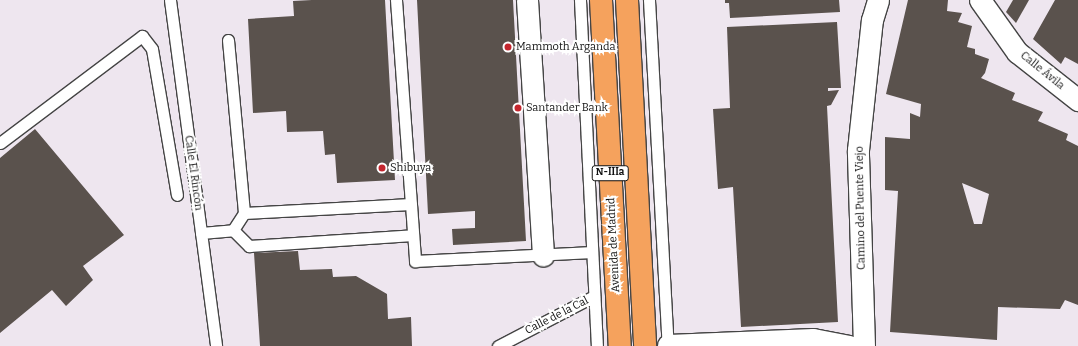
<!DOCTYPE html>
<html>
<head>
<meta charset="utf-8">
<style>
	body { margin:0 }
	#map { position:relative; width:1078px; height:346px; overflow:hidden; background:#fffdf5; font-family:Bitter,serif }
	div>[style] { position:absolute }
	.industrial>* { inset:0; background:#eee6ef; transform-origin:0 0 }
	.building>* { inset:0; background:#5a524d }
	.roads { filter:drop-shadow(1px 0 #444) drop-shadow(-1px 0 #444) drop-shadow(0 1px #444) drop-shadow(0 -1px #444) }
	.lane>* { height:11px; margin:-5.5px; padding:0 5.5px; transform-origin:5.5px; border-radius:5.5px; background:#fff }
	.street>* { height:21px; margin:-10.5px; padding:0 10.5px; transform-origin:10.5px; border-radius:10.5px; background:#fff }
	.highway>* { height:22px; margin:-11px; padding:0 11px; transform-origin:11px; border-radius:11px; background:#f5a25d }
	.dots>* { width:11px; height:11px; translate:-50% -50%; box-sizing:border-box; border:2px solid #fff; border-radius:50% }
	span { translate:-50% -50%; white-space:nowrap; text-align:center; line-height:1.15; -webkit-text-stroke:4px #fff; paint-order:stroke }
	.shield-label span { padding:1px 3px; background:#fff; border:1px solid; border-radius:3px; -webkit-text-stroke-width:0 }
	.shield-label { font-size:10px; color:#111; font-weight:700 }
	.poi-label { font-size:11px; color:#111 }
	.left { translate:0 -50%; text-align:left }
	.street-label { font-size:11px; color:#111 }
</style>
</head>
<body>
<div id="map">
	<div class="industrial">
		<i style="left:0;top:0;width:1078px;height:346px"></i>
	</div>
	<div class="building">
		<i style="clip-path:polygon(312px 0,385px 0,395px 180px,337px 183px,335px 154px,325px 155px,323px 131px,287px 132px,286px 111px,253px 113px,248px 19px,294px 16px,293px 1px)"></i>
		<i style="clip-path:polygon(417px 0,513px 0,526px 241px,453px 245px,452px 229px,475px 228px,475px 211px,428px 214px)"></i>
		<i style="clip-path:polygon(725px 0,839px 0,840px 12px,730px 18px,729px 3px,725px 3px)"></i>
		<i style="clip-path:polygon(evenodd,908px 0,948px 0,947px 11px,962px 13px,958px 22px,972px 26px,967px 47px,975px 49px,975px 54px,989px 59px,985px 73px,981px 78px,1015px 93px,1012px 100px,1043px 112px,1038px 121px,1068px 134px,1066px 140px,1078px 146px,1078px 305px,1065px 300px,1060px 309px,998px 307px,997px 340px,890px 332px,898px 191px,885px 190px,885px 137px,910px 139px,910px 113px,920px 117px,921px 104px,886px 94px,908px 0,962px 183px,989px 194px,982px 224px,974px 224px,962px 183px)"></i>
		<i style="clip-path:polygon(1013px 0,1029px 0,1016px 23px,1006px 12px)"></i>
		<i style="clip-path:polygon(1055px 0,1078px 0,1078px 64px,1065px 57px,1061px 64px,1033px 39px)"></i>
		<i style="clip-path:polygon(837px 22px,841px 88px,828px 88px,828px 91px,839px 90px,831px 105px,827px 106px,838px 322px,741px 327px,733px 187px,718px 189px,713px 109px,730px 108px,727px 27px)"></i>
		<i style="clip-path:polygon(35px 129px,124px 235px,83px 266px,93px 280px,66px 306px,52px 290px,0 333px,0 158px)"></i>
		<i style="clip-path:polygon(298px 251px,300px 270px,332px 269px,333px 277px,356px 276px,387px 294px,388px 319px,411px 317px,412px 346px,260px 346px,254px 253px)"></i>
	</div>
	<div class="roads">
		<div class="lane">
			<i style="left:170px;top:0;width:349px;rotate:82.4deg"></i>
			<i style="left:396px;top:0;width:262px;rotate:85.8deg"></i>
			<i style="left:415px;top:261px;width:177px;rotate:-2.9deg"></i>
			<i style="left:580px;top:0;width:346px;rotate:87.2deg"></i>
			<i style="left:649px;top:0;width:347px;rotate:86.9deg"></i>
			<i style="left:228px;top:40px;width:174px;rotate:84.7deg"></i>
			<i style="left:0;top:143px;width:178px;rotate:-37deg"></i>
			<i style="left:142px;top:36px;width:16px;rotate:52deg"></i>
			<i style="left:152px;top:49px;width:148px;rotate:80.3deg"></i>
			<i style="left:233px;top:230px;width:20px;rotate:-57deg"></i>
			<i style="left:244px;top:213px;width:167px;rotate:-3.1deg"></i>
			<i style="left:233px;top:230px;width:23px;rotate:45deg"></i>
			<i style="left:249px;top:246px;width:164px;rotate:-3.8deg"></i>
			<i style="left:201px;top:233px;width:32px;rotate:-5deg"></i>
			<i style="left:498px;top:346px;width:108px;rotate:-27.5deg"></i>
		</div>
		<div class="street">
			<i style="left:527px;top:0;width:256px;rotate:86.4deg"></i>
			<i style="left:980px;top:0;width:64px;rotate:54.6deg"></i>
			<i style="left:1017px;top:52px;width:78px;rotate:38.2deg"></i>
			<i style="left:668px;top:345px;width:145px;rotate:-2.4deg"></i>
			<i style="left:813px;top:339px;width:37px;rotate:11deg"></i>
			<i style="left:864px;top:346px;width:196px;rotate:-91.8deg"></i>
			<i style="left:858px;top:150px;width:131px;rotate:-83.9deg"></i>
			<i style="left:872px;top:20px;width:21px;rotate:-73deg"></i>
		</div>
		<div class="highway">
			<i style="left:601px;top:0;width:347px;rotate:86.9deg"></i>
			<i style="left:627px;top:0;width:346px;rotate:87deg"></i>
		</div>
	</div>
	<div class="dots">
		<i style="left:508px;top:47px;background:#c4262e"></i>
		<i style="left:518px;top:108px;background:#c4262e"></i>
		<i style="left:382px;top:168px;background:#c4262e"></i>
	</div>
	<div class="shield-label">
		<span style="left:610px;top:173px">N-IIIa</span>
	</div>
	<div class="poi-label">
		<span class="left" style="left:516px;top:47px">Mammoth Arganda</span>
		<span class="left" style="left:526px;top:108px">Santander Bank</span>
		<span class="left" style="left:390px;top:168px">Shibuya</span>
	</div>
	<div class="street-label">
		<span style="left:1042px;top:71px;rotate:39deg">Calle Ávila</span>
		<span style="left:193px;top:173px;rotate:82deg">Calle El Rincón</span>
		<span style="left:861px;top:208px;rotate:-91deg">Camino del Puente Viejo</span>
		<span style="left:614px;top:245px;rotate:-93deg">Avenida de Madrid</span>
		<span style="left:557px;top:316px;rotate:-27deg">Calle de la Cal</span>
	</div>
</div>
</body>
</html>
